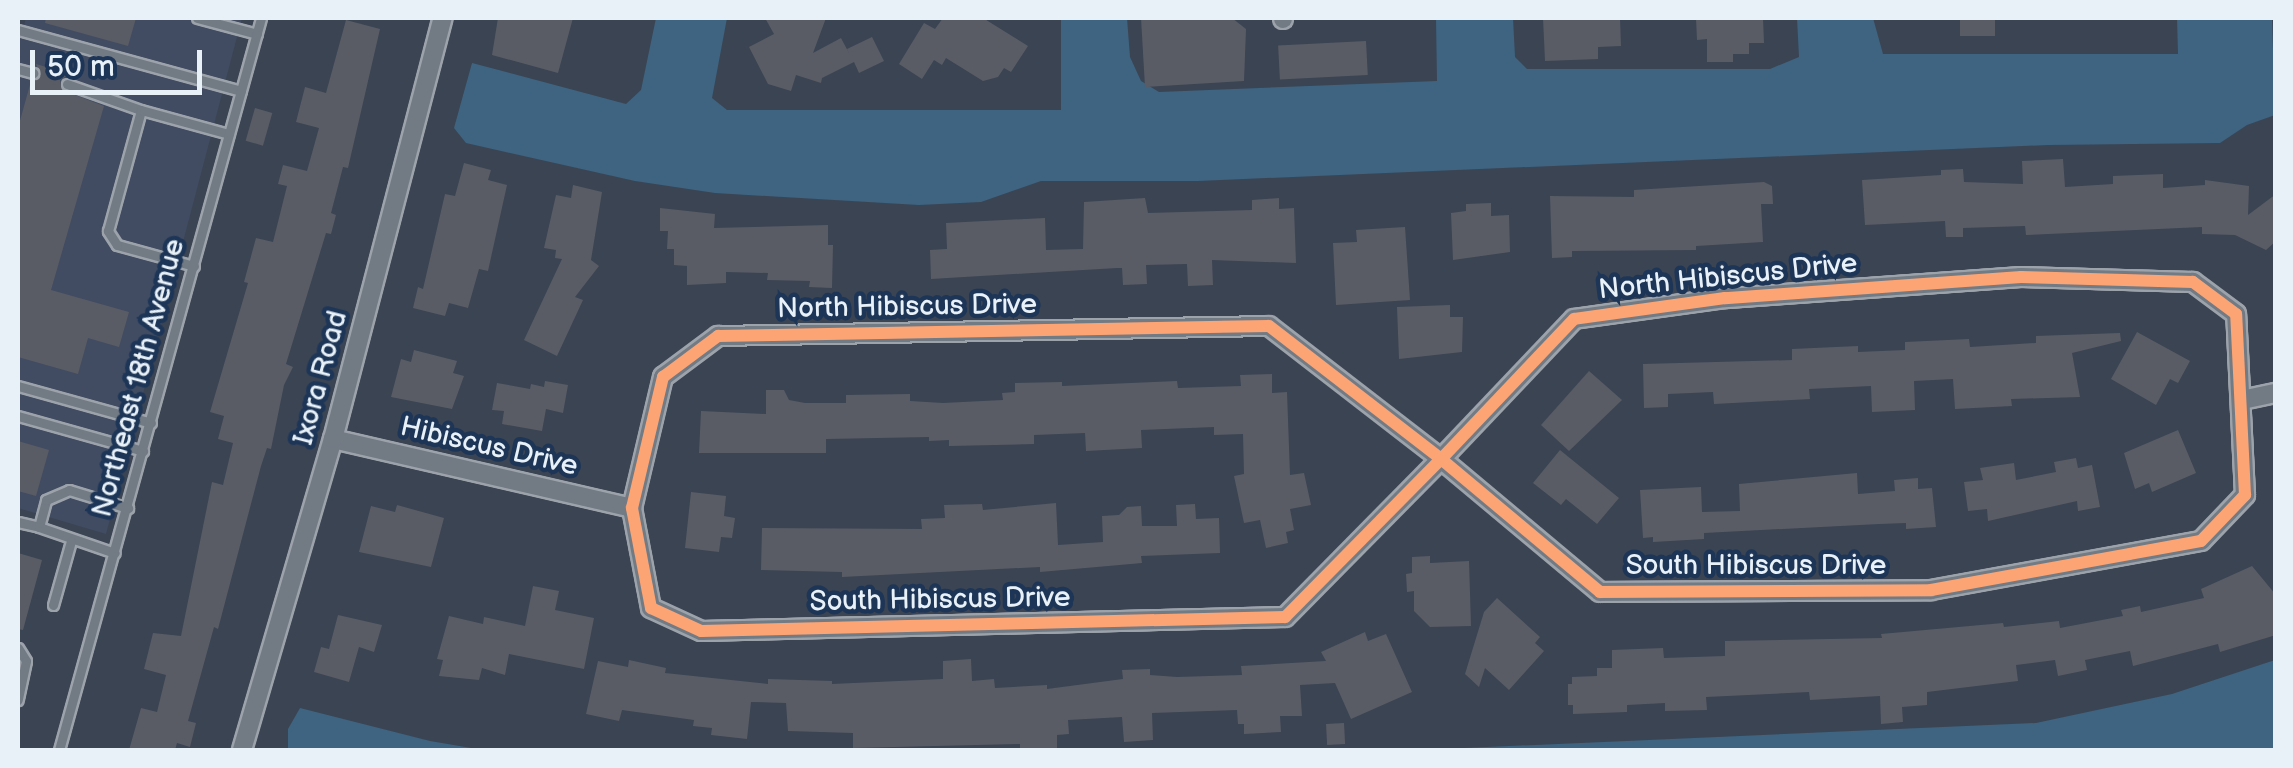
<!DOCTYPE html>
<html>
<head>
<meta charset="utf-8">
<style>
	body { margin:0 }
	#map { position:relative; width:2293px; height:768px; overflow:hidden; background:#3b4453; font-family:"Balsamiq Sans",sans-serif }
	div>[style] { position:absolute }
	.built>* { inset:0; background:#414c62 }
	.water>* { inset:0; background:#3e6481 }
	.building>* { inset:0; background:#595c65; transform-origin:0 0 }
	.roads { filter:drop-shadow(2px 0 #9da3ab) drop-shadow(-2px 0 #9da3ab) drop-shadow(0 2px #9da3ab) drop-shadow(0 -2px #9da3ab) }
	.service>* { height:9px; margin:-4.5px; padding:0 4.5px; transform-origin:4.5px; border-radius:4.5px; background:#727a84 }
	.minor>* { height:18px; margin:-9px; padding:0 9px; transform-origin:9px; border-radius:9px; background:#727a84 }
	.cycleway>* { height:12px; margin:-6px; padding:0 6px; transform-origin:6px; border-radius:6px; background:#fda474 }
	span { translate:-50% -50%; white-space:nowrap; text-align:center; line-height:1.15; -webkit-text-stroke:9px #1d3557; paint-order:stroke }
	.street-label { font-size:28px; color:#e8f1f8 }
	.frame { position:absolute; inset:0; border:20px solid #e8f1f8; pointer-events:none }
	.scale { position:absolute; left:30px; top:50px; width:172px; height:45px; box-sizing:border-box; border:5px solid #e8f1f8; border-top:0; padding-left:12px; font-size:30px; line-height:35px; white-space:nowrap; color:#e8f1f8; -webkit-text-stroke:8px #1d3557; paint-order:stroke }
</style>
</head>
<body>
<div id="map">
	<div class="built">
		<i style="clip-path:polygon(26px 18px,242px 18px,106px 534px,18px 508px,18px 48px)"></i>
	</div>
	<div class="water">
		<i style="clip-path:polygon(656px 18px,727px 18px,712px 98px,727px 110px,1061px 110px,1061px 18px,1127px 18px,1130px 57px,1141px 81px,1159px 92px,1437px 81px,1436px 18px,1513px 18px,1515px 57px,1527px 69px,1770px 69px,1799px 57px,1797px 18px,1873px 18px,1883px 54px,2178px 54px,2177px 18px,2272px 18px,2275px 115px,2247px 125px,2220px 143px,2048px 145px,1198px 181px,1041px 181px,981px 202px,919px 205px,715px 193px,635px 181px,466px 143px,454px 128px,472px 63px,626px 104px,641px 90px)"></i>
		<i style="clip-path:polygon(2275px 660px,2275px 750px,1419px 750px,2036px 723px,2172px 694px)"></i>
		<i style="clip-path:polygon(300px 708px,430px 741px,483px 750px,288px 750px,288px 729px)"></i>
	</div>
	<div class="building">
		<i style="clip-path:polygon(46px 18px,136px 18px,128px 46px,45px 23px)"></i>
		<i style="clip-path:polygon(498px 18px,573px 18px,558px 73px,492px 55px)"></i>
		<i style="clip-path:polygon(765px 18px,826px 18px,813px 53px,841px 38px,850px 55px,847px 49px,872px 37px,884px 61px,859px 73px,854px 62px,822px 78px,821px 83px,796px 75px,791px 91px,768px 84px,749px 47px,774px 34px)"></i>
		<i style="clip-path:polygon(943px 18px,983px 18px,1028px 46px,1011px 72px,1004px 68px,998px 77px,983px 81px,946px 58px,942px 65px,934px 60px,922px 79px,899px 64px,924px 23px,935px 29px)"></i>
		<i style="clip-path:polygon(1141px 18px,1232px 18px,1246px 29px,1244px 81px,1145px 87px)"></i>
		<i style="clip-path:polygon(1543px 18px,1620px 18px,1621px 46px,1598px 47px,1598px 59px,1545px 61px)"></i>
		<i style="clip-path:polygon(1696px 18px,1763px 18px,1764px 43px,1749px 43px,1749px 54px,1733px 54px,1733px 62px,1707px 62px,1707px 39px,1697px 40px)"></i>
		<i style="left:1960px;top:18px;width:35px;height:18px"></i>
		<i style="clip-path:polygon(346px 20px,380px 29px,348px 168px,343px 167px,331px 213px,336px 215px,331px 234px,326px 233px,286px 364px,293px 367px,284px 385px,271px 449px,267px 448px,261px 466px,218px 629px,214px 627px,188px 721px,196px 723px,190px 747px,177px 743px,175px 750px,129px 750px,141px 708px,157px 712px,166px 675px,144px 669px,153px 633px,181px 636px,212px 482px,223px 485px,233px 443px,218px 439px,224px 416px,210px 412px,248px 283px,244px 282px,256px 238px,273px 242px,287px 186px,278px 184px,283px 165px,307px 171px,319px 128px,296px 122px,305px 87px,326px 93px)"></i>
		<i style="left:1366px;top:41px;width:34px;height:88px;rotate:87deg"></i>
		<i style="clip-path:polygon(36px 64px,70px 74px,60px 80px,62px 90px,104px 106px,51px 290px,129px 312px,119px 347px,88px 338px,78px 374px,18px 357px,18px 128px,31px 81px,40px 76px)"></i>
		<i style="left:255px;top:108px;width:18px;height:34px;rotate:16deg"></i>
		<i style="clip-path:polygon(2063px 159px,2065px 187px,2113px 184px,2113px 176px,2163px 174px,2163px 188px,2205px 185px,2205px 180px,2249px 186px,2248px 215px,2276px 194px,2276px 241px,2266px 250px,2235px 235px,2202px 234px,2202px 227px,2026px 235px,2025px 226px,1963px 228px,1963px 237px,1946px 237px,1945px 221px,1865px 225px,1862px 180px,1941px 175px,1941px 170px,1963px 169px,1964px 182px,2023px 184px,2022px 161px)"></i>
		<i style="clip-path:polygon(464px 163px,491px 170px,488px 180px,507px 185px,488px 271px,479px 269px,468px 308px,449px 303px,445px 316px,413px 308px,418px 287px,423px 289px,445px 194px,455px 196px)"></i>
		<i style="clip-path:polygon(1764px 182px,1772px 186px,1773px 204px,1761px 204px,1763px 242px,1696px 246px,1696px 250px,1572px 251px,1572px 257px,1552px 258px,1550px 196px,1634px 197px,1634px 190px)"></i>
		<i style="clip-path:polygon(573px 185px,602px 192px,591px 260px,599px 266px,575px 297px,583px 300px,557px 356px,524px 340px,562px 259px,555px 258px,556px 250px,544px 248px,556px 195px,571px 198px)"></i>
		<i style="clip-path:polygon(1145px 198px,1148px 213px,1252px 210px,1252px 200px,1279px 198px,1279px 209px,1294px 208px,1296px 263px,1212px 260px,1213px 285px,1188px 286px,1187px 264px,1146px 265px,1147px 284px,1123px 285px,1122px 268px,1117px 268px,931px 279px,930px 250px,947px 249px,946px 223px,1045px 218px,1046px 250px,1083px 249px,1084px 202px)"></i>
		<i style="clip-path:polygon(1491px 203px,1491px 216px,1509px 215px,1510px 252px,1453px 260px,1451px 213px,1466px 211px,1466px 204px)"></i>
		<i style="clip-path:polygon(660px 208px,715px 214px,714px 228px,828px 225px,828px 245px,833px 245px,832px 288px,809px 287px,810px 281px,767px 280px,768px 273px,726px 272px,726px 283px,687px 285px,687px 266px,674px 265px,674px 249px,667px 249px,668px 231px,660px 231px)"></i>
		<i style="clip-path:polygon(1405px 227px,1410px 300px,1336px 305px,1333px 243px,1357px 242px,1356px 230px)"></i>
		<i style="clip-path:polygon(1450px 305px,1450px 317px,1463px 317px,1462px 352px,1399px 359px,1397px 307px)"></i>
		<i style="clip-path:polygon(2137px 332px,2190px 361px,2178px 383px,2170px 379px,2156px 405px,2111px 379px)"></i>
		<i style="clip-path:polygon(2120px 333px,2121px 341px,2072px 353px,2080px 397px,2011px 399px,2012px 406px,1955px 409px,1953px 379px,1914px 381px,1915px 410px,1872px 412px,1871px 386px,1809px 389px,1810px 399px,1714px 404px,1713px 392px,1668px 394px,1668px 407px,1644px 408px,1643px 364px,1792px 360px,1792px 349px,1858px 346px,1858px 352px,1905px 350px,1905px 342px,1969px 339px,1970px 347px,2036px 343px,2036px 336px)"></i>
		<i style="clip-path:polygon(414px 350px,457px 361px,453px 373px,464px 376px,452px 409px,391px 397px,401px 359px,411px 362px)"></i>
		<i style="clip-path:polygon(1589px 371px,1622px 400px,1569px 451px,1541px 425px)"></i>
		<i style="clip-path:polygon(1272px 374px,1272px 393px,1287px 392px,1290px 475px,1304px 473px,1311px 505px,1290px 509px,1294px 530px,1286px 532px,1288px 543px,1266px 548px,1260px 520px,1244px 523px,1234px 476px,1244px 474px,1243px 434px,1214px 435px,1214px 427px,1141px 430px,1142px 448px,1086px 451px,1085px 433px,1034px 435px,1034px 444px,949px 446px,949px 440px,929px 441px,929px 437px,826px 439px,826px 453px,699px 453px,701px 411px,766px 414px,766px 390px,784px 390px,789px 400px,805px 403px,846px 403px,846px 395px,910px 394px,910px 401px,943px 403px,1003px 400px,1002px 393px,1015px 392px,1015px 383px,1062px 382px,1062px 386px,1177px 381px,1178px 388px,1241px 386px,1240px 375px)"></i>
		<i style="clip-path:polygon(545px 381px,568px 385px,563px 413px,546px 409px,542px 431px,502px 424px,504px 411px,492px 410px,497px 383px,530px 389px,531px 384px,544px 387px)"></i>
		<i style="clip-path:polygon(2178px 430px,2196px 473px,2152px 492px,2149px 483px,2135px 489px,2124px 453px)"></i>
		<i style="clip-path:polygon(18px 441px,49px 450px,36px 496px,18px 491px)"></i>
		<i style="clip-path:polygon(1560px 450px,1619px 498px,1597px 524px,1566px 499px,1561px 505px,1533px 483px)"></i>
		<i style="clip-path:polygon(2076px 458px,2078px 468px,2092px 465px,2100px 507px,2078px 511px,2077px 501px,1988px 521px,1987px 509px,1968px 511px,1964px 482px,1983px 480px,1980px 468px,2014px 463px,2016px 480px,2056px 472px,2054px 462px)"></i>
		<i style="clip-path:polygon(1857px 473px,1858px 494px,1895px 491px,1894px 480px,1918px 478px,1918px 489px,1932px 488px,1936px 527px,1906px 529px,1906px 523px,1879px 524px,1704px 533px,1704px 539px,1653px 542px,1653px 537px,1643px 538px,1640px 490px,1701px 487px,1702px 512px,1740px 511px,1739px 484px)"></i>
		<i style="clip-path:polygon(691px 492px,726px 496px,724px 516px,735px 518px,732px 538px,721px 537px,719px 552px,685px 548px)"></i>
		<i style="clip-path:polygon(1056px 503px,1058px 545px,1103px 542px,1102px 516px,1119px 515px,1127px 507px,1141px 506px,1142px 526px,1177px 526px,1176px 505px,1195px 504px,1196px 519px,1219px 518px,1220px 553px,1141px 556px,1142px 563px,1040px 572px,1040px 567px,842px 577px,842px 572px,761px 570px,762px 528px,922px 529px,921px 519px,945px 518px,944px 505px,982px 504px,983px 510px)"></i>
		<i style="clip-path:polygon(397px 505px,444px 518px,431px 567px,359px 552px,371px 506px,395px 512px)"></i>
		<i style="clip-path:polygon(18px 553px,42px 560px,23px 630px,18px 629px)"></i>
		<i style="clip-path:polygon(1430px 556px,1430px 563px,1469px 561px,1471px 626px,1430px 627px,1414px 611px,1414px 591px,1407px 592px,1406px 574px,1412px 573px,1412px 557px)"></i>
		<i style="clip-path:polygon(2252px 566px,2276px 595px,2276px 635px,2220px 652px,2218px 644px,2133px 666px,2130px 651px,2085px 660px,2087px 670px,2058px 676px,2055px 660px,2016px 665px,2018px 681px,1927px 692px,1927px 705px,1902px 707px,1903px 722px,1881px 724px,1880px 696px,1810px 700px,1809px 692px,1706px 697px,1707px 710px,1665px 711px,1665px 703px,1627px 705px,1627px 712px,1573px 714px,1573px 705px,1568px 705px,1568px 684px,1572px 684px,1572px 677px,1597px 676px,1597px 668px,1612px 668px,1612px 650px,1663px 648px,1664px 658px,1725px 656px,1725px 641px,1882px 638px,1881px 634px,2003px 623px,2004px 627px,2059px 621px,2060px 628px,2123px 616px,2121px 610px,2140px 606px,2141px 612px,2204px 598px,2201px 589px)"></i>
		<i style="clip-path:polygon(533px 586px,559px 591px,555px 610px,594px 618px,584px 669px,509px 654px,505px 675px,482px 668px,479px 680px,439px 676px,443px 660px,437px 659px,449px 616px,483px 624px,484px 617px,525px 626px)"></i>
		<i style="clip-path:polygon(1497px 598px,1540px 637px,1535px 643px,1544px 651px,1509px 690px,1485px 668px,1479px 687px,1465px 674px,1484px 612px)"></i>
		<i style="clip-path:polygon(338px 615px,382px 625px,374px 652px,359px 647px,349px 682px,314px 672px,321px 647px,329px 649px)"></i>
		<i style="clip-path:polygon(1365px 632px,1368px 641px,1386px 634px,1412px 692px,1351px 719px,1335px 683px,1300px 685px,1302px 716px,1280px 716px,1281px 732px,1244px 734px,1244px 724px,1238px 724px,1237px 710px,1152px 713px,1153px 740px,1124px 742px,1122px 717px,1068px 720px,1069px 734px,1057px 735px,1057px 748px,1020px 750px,1020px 744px,853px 748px,853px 733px,788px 731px,786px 703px,751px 702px,747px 739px,711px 735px,712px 728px,693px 726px,694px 720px,622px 710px,619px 721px,586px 714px,598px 661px,628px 667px,629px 660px,666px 668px,665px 673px,768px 684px,768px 679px,832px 681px,832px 684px,943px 679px,943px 661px,971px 659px,972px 681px,994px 679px,995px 688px,1047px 685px,1047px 689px,1123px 679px,1122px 670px,1150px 669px,1150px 675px,1177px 677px,1242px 675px,1241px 666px,1326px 661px,1321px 652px)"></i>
		<i style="left:1344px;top:723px;width:21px;height:18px;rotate:87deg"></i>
	</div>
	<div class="roads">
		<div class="service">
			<i style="left:197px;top:18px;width:62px;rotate:14.9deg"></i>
			<i style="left:18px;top:30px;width:231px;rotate:15.3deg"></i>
			<i style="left:18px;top:69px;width:16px;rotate:15deg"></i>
			<i style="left:67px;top:84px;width:78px;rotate:19.4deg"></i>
			<i style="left:194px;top:266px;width:80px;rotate:-164.7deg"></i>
			<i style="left:117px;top:245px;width:17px;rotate:-123deg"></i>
			<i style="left:108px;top:231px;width:125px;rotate:-74.7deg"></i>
			<i style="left:141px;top:110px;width:91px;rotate:15.3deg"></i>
			<i style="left:18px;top:386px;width:138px;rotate:15.5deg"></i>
			<i style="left:18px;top:416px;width:130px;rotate:15.6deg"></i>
			<i style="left:18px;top:522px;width:22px;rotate:13deg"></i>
			<i style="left:39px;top:527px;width:28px;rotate:-75deg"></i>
			<i style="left:46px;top:500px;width:25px;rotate:-23deg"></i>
			<i style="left:69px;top:490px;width:62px;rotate:17deg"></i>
			<i style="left:39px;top:527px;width:80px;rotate:18.9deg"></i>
			<i style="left:53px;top:605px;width:66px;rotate:-74.3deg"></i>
			<i style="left:18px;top:648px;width:15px;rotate:58deg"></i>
			<i style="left:26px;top:661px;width:40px;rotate:102deg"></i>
			<i style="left:59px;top:750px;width:759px;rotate:-74.57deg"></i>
		</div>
		<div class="minor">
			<i style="left:1283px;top:19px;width:1px;rotate:-90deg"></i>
			<i style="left:2242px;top:400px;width:35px;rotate:-12deg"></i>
			<i style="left:333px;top:439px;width:307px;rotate:13deg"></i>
			<i style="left:632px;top:508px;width:135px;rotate:-76.7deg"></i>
			<i style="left:663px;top:377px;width:69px;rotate:-36.7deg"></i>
			<i style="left:718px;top:336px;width:551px;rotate:-1.04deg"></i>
			<i style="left:1269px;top:326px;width:217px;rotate:37.7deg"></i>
			<i style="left:1441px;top:459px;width:207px;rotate:39.9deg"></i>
			<i style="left:1600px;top:592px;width:331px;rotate:-0.3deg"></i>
			<i style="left:1931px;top:590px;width:274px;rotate:-10.3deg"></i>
			<i style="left:2201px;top:541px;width:64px;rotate:-46.3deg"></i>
			<i style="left:2245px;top:495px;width:181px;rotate:-92.8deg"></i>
			<i style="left:2236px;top:314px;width:54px;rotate:-143.3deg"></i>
			<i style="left:2193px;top:282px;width:172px;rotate:-178.3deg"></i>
			<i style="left:2021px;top:277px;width:297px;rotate:175.9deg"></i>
			<i style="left:1725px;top:298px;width:152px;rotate:172.1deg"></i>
			<i style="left:1574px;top:319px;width:193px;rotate:133.5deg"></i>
			<i style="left:1441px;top:459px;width:222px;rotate:134.6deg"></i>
			<i style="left:1285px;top:617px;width:584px;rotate:178.63deg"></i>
			<i style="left:701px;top:631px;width:55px;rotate:-155.3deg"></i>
			<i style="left:651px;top:608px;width:102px;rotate:-100.8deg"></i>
			<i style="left:242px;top:750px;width:324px;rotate:-73.7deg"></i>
			<i style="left:333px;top:439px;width:435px;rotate:-75.4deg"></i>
		</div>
	</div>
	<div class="cycleway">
		<i style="left:632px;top:508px;width:135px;rotate:-76.7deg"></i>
		<i style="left:663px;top:377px;width:69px;rotate:-36.7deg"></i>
		<i style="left:718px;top:336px;width:551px;rotate:-1.04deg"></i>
		<i style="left:1269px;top:326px;width:217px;rotate:37.7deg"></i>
		<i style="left:1441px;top:459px;width:207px;rotate:39.9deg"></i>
		<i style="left:1600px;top:592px;width:331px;rotate:-0.3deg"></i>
		<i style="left:1931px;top:590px;width:274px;rotate:-10.3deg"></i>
		<i style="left:2201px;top:541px;width:64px;rotate:-46.3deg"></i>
		<i style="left:2245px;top:495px;width:181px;rotate:-92.8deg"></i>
		<i style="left:2236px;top:314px;width:54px;rotate:-143.3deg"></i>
		<i style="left:2193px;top:282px;width:172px;rotate:-178.3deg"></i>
		<i style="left:2021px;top:277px;width:297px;rotate:175.9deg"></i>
		<i style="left:1725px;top:298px;width:152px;rotate:172.1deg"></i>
		<i style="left:1574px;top:319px;width:193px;rotate:133.5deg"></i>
		<i style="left:1441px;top:459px;width:222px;rotate:134.6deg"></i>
		<i style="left:1285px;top:617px;width:584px;rotate:178.63deg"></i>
		<i style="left:701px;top:631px;width:55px;rotate:-155.3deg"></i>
		<i style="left:651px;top:608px;width:102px;rotate:-100.8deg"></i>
	</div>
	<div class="street-label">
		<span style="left:1728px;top:277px;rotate:-6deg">North Hibiscus Drive</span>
		<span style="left:907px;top:307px;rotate:-1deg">North Hibiscus Drive</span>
		<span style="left:139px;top:378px;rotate:-75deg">Northeast 18th Avenue</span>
		<span style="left:321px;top:378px;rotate:-75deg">Ixora Road</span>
		<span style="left:489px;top:447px;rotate:13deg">Hibiscus Drive</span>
		<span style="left:1756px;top:566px">South Hibiscus Drive</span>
		<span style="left:940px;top:600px;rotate:-1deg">South Hibiscus Drive</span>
	</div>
	<div class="frame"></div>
	<div class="scale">50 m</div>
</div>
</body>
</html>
